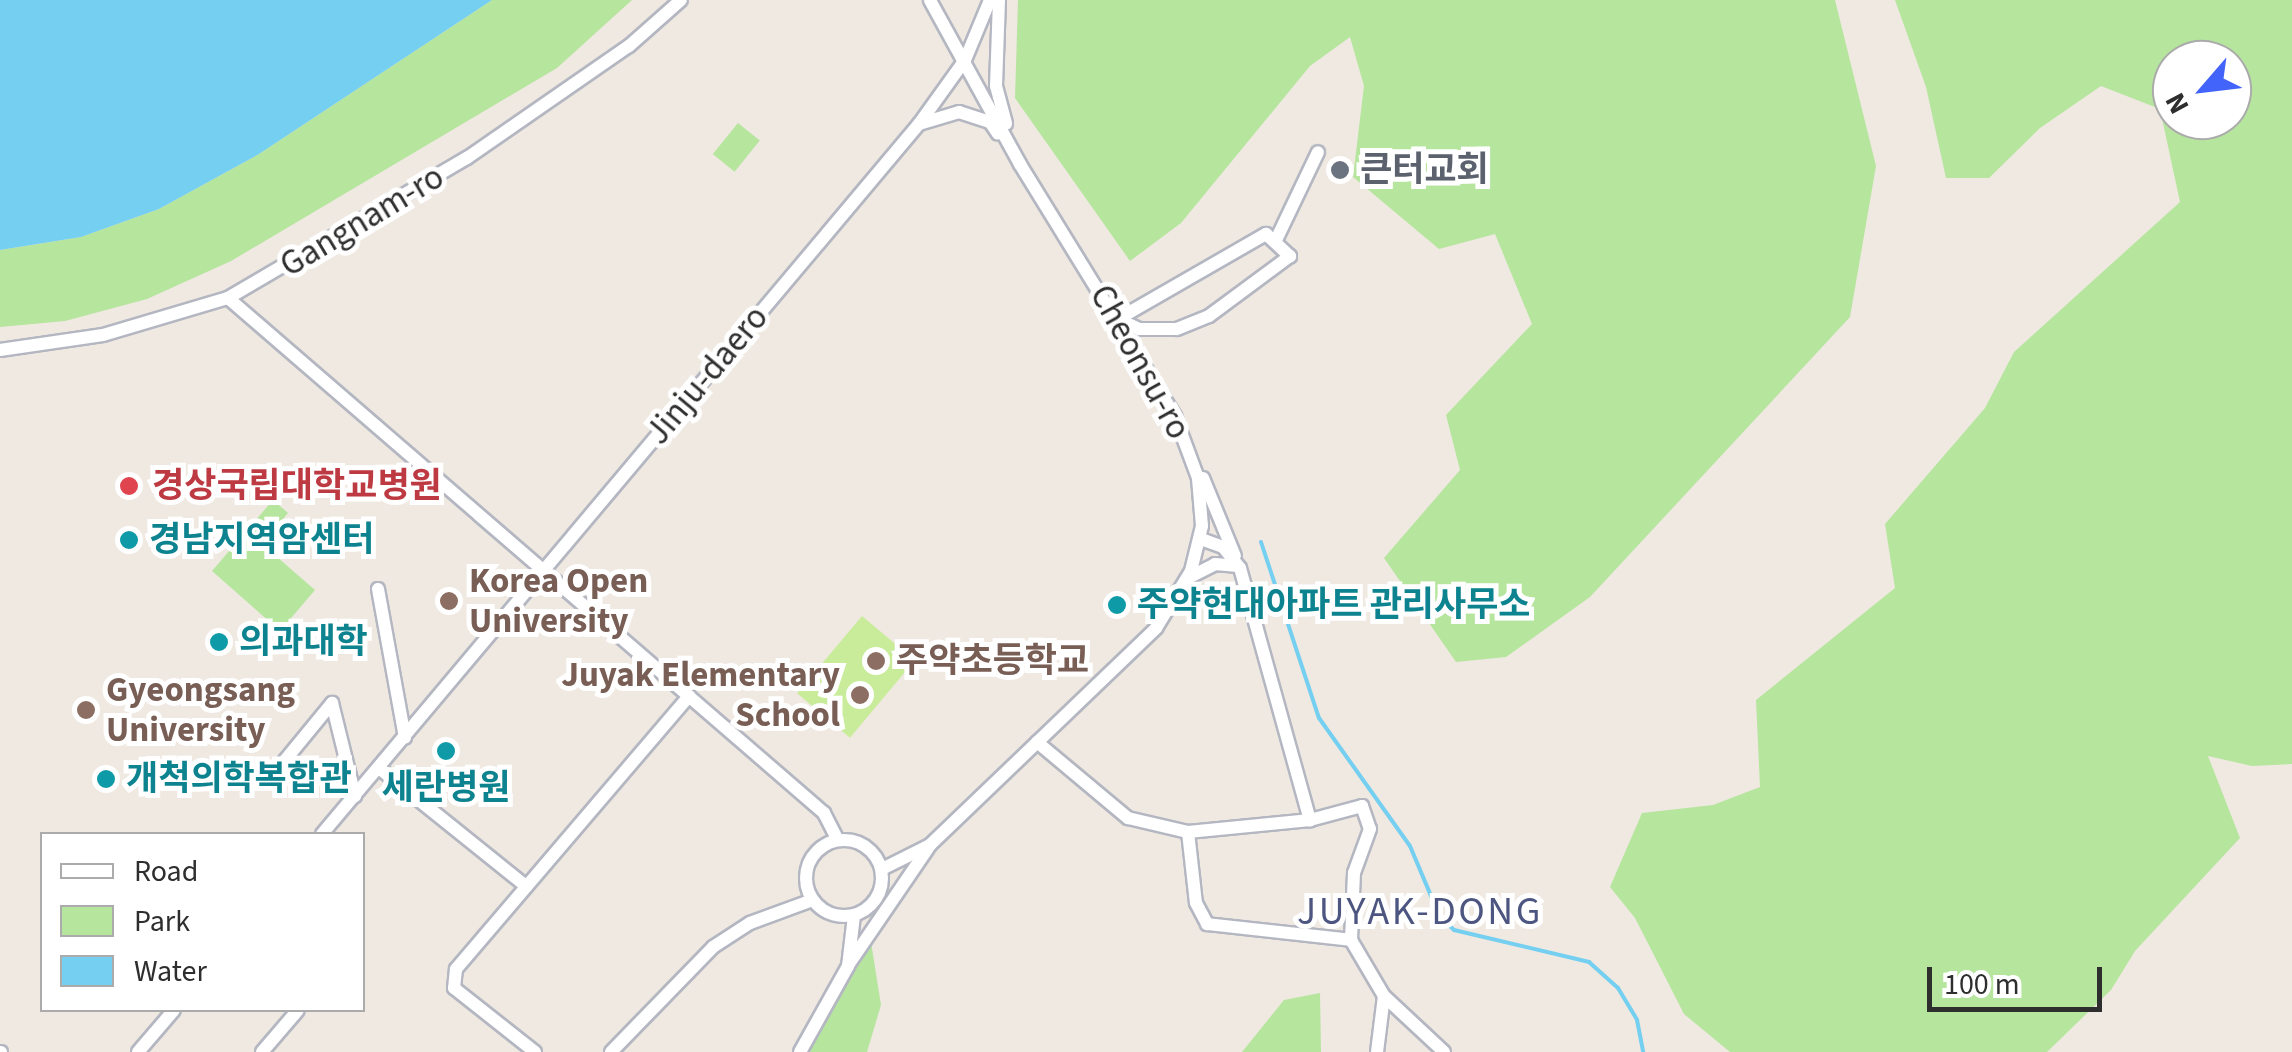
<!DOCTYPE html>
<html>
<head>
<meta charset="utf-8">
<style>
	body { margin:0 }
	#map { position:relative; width:2292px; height:1052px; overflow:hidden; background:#efe9e1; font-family:"Source Sans 3","Noto Sans KR",sans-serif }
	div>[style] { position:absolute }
	.green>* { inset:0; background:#b6e59e; transform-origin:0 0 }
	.pitch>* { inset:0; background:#c9ec9a; transform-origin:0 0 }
	.water>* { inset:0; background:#75cff0 }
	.stream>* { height:4px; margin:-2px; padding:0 2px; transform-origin:2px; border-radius:2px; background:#75cff0 }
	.roads { filter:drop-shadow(2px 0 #b4b7c1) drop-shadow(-2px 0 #b4b7c1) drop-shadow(0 2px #b4b7c1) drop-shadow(0 -2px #b4b7c1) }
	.minor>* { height:12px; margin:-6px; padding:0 6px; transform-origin:6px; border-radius:6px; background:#fff }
	.minor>.ring { margin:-6px; padding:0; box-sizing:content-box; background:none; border:12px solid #fff; border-radius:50% }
	.dots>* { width:28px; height:28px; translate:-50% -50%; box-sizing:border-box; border:5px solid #fff; border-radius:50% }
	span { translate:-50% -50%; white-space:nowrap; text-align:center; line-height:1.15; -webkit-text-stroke:10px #fff; paint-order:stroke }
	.worship-label { font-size:35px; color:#5b616d; font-weight:700 }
	.left { translate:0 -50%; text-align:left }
	.street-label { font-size:35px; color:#2e2e2e }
	.health-label { font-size:35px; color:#be3a42; font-weight:700 }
	.culture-label { font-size:35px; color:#0d838f; font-weight:700 }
	.education-label { font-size:35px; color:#785e54; font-weight:700 }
	.right { translate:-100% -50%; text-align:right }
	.quarter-label { font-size:40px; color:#4d5680; letter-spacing:2.5px }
	.legend { position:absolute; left:40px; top:832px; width:325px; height:180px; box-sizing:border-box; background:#fff; border:2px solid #ababab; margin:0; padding:12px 18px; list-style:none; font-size:30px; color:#2e2e2e }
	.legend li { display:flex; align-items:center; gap:20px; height:50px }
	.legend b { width:50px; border:2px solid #ababab }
	.north { position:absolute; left:2152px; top:40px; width:100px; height:100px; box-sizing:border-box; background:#fff; border:2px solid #ababab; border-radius:50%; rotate:242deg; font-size:28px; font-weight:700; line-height:40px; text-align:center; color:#2e2e2e }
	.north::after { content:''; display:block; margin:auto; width:35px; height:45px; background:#4264fb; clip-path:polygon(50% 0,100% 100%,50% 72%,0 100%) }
	.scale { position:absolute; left:1927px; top:967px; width:175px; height:45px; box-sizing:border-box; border:5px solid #2e2e2e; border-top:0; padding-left:12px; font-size:30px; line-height:35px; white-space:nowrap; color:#2e2e2e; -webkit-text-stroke:8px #fff; paint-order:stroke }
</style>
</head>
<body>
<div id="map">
	<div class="green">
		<i style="clip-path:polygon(492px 0,632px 0,557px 68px,231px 261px,147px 299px,65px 321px,0 327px,0 250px,81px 237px,159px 209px,259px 154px)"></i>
		<i style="clip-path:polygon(1018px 0,1835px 0,1876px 166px,1850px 317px,1590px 597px,1506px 657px,1456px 662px,1384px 558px,1460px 470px,1446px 415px,1532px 324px,1495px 234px,1439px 249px,1353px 177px,1364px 86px,1350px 37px,1310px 66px,1181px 223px,1130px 261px,1015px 98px)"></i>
		<i style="clip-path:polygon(evenodd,1895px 0,2292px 0,2292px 764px,2252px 766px,2208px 756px,2240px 838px,2135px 951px,2111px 990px,2047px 1052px,1730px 1052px,1684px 1014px,1635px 918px,1610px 887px,1642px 813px,1713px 805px,1760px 787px,1756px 700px,1895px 588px,1885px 524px,1985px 408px,2014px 352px,2180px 202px,2160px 109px,2101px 86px,2040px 128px,1989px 178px,1946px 178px,1926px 87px,1895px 0,2172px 60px,2232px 60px,2232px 120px,2172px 120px,2172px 60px)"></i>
		<i style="left:738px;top:123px;width:28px;height:40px;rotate:39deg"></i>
		<i style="clip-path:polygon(273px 500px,288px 513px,262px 544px,315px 590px,280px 631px,212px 571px)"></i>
		<i style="clip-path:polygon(870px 936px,881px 1005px,867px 1052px,806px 1052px)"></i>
		<i style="clip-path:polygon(1320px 993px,1321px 1052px,1242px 1052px,1284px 1000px)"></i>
	</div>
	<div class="pitch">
		<i style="left:862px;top:616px;width:69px;height:101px;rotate:40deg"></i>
	</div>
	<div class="water">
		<i style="clip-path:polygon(0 0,492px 0,259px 154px,159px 209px,81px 237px,0 250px)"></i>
	</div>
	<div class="stream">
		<i style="left:1261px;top:542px;width:185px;rotate:71.8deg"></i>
		<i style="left:1319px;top:718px;width:157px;rotate:54.6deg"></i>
		<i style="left:1410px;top:846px;width:75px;rotate:67.2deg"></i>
		<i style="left:1439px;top:915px;width:21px;rotate:45deg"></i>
		<i style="left:1454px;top:930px;width:139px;rotate:13.3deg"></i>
		<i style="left:1589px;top:962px;width:39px;rotate:42deg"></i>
		<i style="left:1618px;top:988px;width:37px;rotate:59deg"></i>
		<i style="left:1637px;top:1020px;width:33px;rotate:79deg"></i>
	</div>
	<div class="roads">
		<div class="minor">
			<i style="left:999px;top:0;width:86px;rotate:92deg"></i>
			<i style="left:996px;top:86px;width:39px;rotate:75deg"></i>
			<i style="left:919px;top:124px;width:42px;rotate:-16.7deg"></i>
			<i style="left:959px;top:112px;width:33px;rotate:18deg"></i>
			<i style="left:990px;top:122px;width:14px;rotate:56deg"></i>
			<i style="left:1266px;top:234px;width:33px;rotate:43deg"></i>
			<i style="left:1290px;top:256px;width:101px;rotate:143.5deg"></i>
			<i style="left:1209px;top:316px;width:35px;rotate:158deg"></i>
			<i style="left:1176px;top:329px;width:37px;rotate:180deg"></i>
			<i style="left:1139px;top:329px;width:23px;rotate:-155deg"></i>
			<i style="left:1118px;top:319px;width:171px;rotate:-29.9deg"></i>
			<i style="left:1277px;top:238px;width:95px;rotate:-64.5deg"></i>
			<i style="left:228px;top:298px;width:788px;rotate:40.83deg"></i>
			<i style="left:824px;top:813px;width:30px;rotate:63deg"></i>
			<i style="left:0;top:350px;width:104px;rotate:-8.3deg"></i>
			<i style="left:103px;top:335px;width:130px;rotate:-16.5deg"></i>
			<i style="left:228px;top:298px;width:277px;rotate:-30.4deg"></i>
			<i style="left:467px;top:158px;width:197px;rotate:-34.7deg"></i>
			<i style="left:629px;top:46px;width:69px;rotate:-41.5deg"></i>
			<i style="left:1203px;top:478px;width:84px;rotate:67.7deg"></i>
			<i style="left:1201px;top:539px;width:23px;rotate:20deg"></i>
			<i style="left:1223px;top:547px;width:27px;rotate:51deg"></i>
			<i style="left:1240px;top:568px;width:262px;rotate:74.5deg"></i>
			<i style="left:1188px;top:578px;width:30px;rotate:-27deg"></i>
			<i style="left:1215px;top:564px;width:23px;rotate:5deg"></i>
			<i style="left:378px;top:589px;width:151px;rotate:79.7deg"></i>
			<i style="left:1037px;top:742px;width:119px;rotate:39.9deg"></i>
			<i style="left:1128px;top:818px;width:62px;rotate:13.1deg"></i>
			<i style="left:1188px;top:832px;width:123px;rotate:-5.6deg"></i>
			<i style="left:1310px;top:820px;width:54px;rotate:-15.1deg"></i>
			<i style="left:1362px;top:806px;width:24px;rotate:71deg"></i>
			<i style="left:1370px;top:829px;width:47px;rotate:110deg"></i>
			<i style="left:1354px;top:873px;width:67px;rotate:92.6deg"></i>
			<i style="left:1351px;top:940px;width:65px;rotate:59.5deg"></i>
			<i style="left:1384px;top:996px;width:82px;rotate:43deg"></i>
			<i style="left:379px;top:768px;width:189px;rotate:38.8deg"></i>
			<i style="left:277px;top:770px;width:87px;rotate:-50.6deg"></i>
			<i style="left:332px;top:703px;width:96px;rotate:76.1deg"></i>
			<i style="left:1188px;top:832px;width:71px;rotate:83.6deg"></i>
			<i style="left:1196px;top:903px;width:24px;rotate:62deg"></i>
			<i style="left:1207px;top:924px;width:145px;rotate:6.3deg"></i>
			<i style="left:322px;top:834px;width:928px;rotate:-49.94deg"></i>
			<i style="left:919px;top:124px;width:79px;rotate:-54.3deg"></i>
			<i style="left:965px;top:60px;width:65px;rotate:-67.4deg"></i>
			<i class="ring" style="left:806px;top:840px;width:64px;height:64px"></i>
			<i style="left:882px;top:869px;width:54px;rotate:-26.6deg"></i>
			<i style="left:930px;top:845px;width:313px;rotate:-43.8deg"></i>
			<i style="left:1156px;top:628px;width:67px;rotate:-58.4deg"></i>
			<i style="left:1191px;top:571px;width:46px;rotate:-76.3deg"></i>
			<i style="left:1202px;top:526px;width:48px;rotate:-94.8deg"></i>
			<i style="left:1198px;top:478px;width:66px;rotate:-110.4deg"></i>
			<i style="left:1175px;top:416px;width:296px;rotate:-121.6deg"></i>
			<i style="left:1020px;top:164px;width:187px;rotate:-118.8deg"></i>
			<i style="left:849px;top:964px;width:140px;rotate:-55.7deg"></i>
			<i style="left:0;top:1052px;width:1px"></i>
			<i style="left:138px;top:1052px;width:55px;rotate:-49.4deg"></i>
			<i style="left:262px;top:1052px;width:55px;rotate:-49.4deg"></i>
			<i style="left:535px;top:1052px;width:103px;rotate:-141.7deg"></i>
			<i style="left:454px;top:988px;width:19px;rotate:-84deg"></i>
			<i style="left:456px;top:969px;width:359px;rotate:-49.5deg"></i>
			<i style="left:611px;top:1052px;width:146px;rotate:-45.8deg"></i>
			<i style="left:713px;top:947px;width:44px;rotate:-33deg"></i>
			<i style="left:750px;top:923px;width:67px;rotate:-20.1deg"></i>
			<i style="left:800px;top:1052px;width:98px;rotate:-60.8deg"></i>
			<i style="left:848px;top:966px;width:50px;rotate:-83.2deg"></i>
			<i style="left:1377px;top:1052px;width:56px;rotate:-82.9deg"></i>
		</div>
	</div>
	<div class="dots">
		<i style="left:1340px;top:170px;background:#6b7280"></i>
		<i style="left:129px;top:486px;background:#e0444e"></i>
		<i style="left:129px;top:540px;background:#0f9aa8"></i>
		<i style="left:449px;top:601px;background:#8d6e63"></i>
		<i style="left:1117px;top:605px;background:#0f9aa8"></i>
		<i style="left:219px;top:642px;background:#0f9aa8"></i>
		<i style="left:876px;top:661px;background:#8d6e63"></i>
		<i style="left:860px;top:695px;background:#8d6e63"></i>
		<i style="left:86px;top:710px;background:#8d6e63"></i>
		<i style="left:446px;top:751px;background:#0f9aa8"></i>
		<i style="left:106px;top:779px;background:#0f9aa8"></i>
	</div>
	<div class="worship-label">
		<span class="left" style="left:1360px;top:170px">큰터교회</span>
	</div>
	<div class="street-label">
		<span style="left:362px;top:221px;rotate:-31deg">Gangnam-ro</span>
		<span style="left:1140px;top:362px;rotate:61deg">Cheonsu-ro</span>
		<span style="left:707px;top:375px;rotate:-50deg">Jinju-daero</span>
	</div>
	<div class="health-label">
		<span class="left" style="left:152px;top:486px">경상국립대학교병원</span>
	</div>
	<div class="culture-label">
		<span class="left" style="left:149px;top:540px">경남지역암센터</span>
		<span class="left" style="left:1137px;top:605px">주약현대아파트 관리사무소</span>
		<span class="left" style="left:239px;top:642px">의과대학</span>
		<span class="left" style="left:126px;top:779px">개척의학복합관</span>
		<span style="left:446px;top:788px">세란병원</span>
	</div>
	<div class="education-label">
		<span class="left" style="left:469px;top:601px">Korea Open<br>University</span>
		<span class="left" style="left:896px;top:661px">주약초등학교</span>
		<span class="right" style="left:840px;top:695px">Juyak Elementary<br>School</span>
		<span class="left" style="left:106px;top:710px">Gyeongsang<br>University</span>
	</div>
	<div class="quarter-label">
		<span style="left:1420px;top:912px">JUYAK-DONG</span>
	</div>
	<ul class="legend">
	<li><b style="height:12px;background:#fff"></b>Road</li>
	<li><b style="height:28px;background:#b6e59e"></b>Park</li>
	<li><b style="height:28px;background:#75cff0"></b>Water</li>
	</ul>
	<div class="north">N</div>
	<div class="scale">100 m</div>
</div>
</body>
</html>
